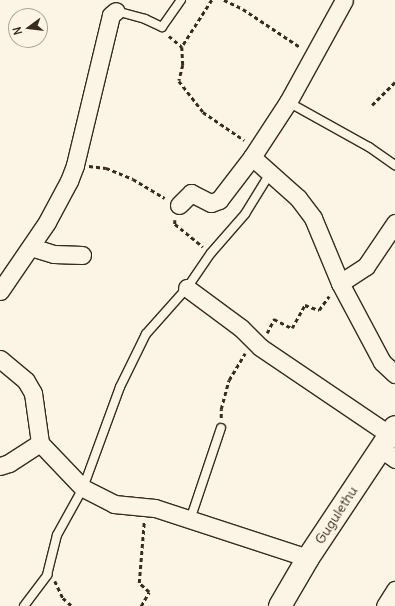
<!DOCTYPE html>
<html>
<head>
<meta charset="utf-8">
<style>
	body { margin:0 }
	#map { position:relative; width:395px; height:606px; overflow:hidden; background:#fcf5e5; font-family:Delius,sans-serif }
	div>[style] { position:absolute }
	.path>* { height:2.5px; margin-top:-1.25px; transform-origin:0; background:repeating-linear-gradient(90deg,#3b2a1e 0 4px,transparent 0 7px) }
	.roads { filter:drop-shadow(1px 0 #3b2a1e) drop-shadow(-1px 0 #3b2a1e) drop-shadow(0 1px #3b2a1e) drop-shadow(0 -1px #3b2a1e) }
	.lane>* { height:8px; margin:-4px; padding:0 4px; transform-origin:4px; border-radius:4px; background:#fcf5e5 }
	.street>* { height:17px; margin:-8.5px; padding:0 8.5px; transform-origin:8.5px; border-radius:8.5px; background:#fcf5e5 }
	.secondary>* { height:22px; margin:-11px; padding:0 11px; transform-origin:11px; border-radius:11px; background:#fcf5e5 }
	span { translate:-50% -50%; white-space:nowrap; text-align:center; line-height:1.15; -webkit-text-stroke:3.5px #fcf5e5; paint-order:stroke }
	.street-label { font-size:14px; color:#3b2a1e }
	.north { position:absolute; left:8px; top:8px; width:40px; height:40px; box-sizing:border-box; background:#fcf5e5; border:1px solid #afa495; border-radius:50%; rotate:255deg; font-size:11px; font-weight:700; line-height:16px; text-align:center; color:#3b2a1e }
	.north::after { content:''; display:block; margin:auto; width:14px; height:18px; background:#3b2a1e; clip-path:polygon(50% 0,100% 100%,50% 72%,0 100%) }
</style>
</head>
<body>
<div id="map">
	<div class="path">
		<i style="left:212px;top:0;width:56px;rotate:122.6deg"></i>
		<i style="left:182px;top:47px;width:18px;rotate:87deg"></i>
		<i style="left:183px;top:65px;width:16px;rotate:104deg"></i>
		<i style="left:179px;top:81px;width:39px;rotate:52deg"></i>
		<i style="left:203px;top:112px;width:50px;rotate:34.3deg"></i>
		<i style="left:224px;top:0;width:21px;rotate:25deg"></i>
		<i style="left:243px;top:9px;width:69px;rotate:33.7deg"></i>
		<i style="left:169px;top:36px;width:17px;rotate:40deg"></i>
		<i style="left:372px;top:105px;width:33px;rotate:-45deg"></i>
		<i style="left:89px;top:166px;width:17px;rotate:7deg"></i>
		<i style="left:106px;top:168px;width:29px;rotate:22deg"></i>
		<i style="left:133px;top:179px;width:37px;rotate:31deg"></i>
		<i style="left:175px;top:220px;width:4px;rotate:90deg"></i>
		<i style="left:175px;top:224px;width:36px;rotate:39deg"></i>
		<i style="left:267px;top:333px;width:16px;rotate:-63deg"></i>
		<i style="left:274px;top:319px;width:20px;rotate:27deg"></i>
		<i style="left:292px;top:328px;width:26px;rotate:-61deg"></i>
		<i style="left:305px;top:305px;width:15px;rotate:20deg"></i>
		<i style="left:319px;top:310px;width:17px;rotate:-54deg"></i>
		<i style="left:221px;top:418px;width:9px;rotate:-90deg"></i>
		<i style="left:221px;top:409px;width:30px;rotate:-75deg"></i>
		<i style="left:229px;top:380px;width:31px;rotate:-59deg"></i>
		<i style="left:55px;top:581px;width:19px;rotate:65deg"></i>
		<i style="left:63px;top:598px;width:12px;rotate:42deg"></i>
		<i style="left:141px;top:606px;width:16px;rotate:-60deg"></i>
		<i style="left:149px;top:592px;width:13px;rotate:-138deg"></i>
		<i style="left:139px;top:583px;width:61px;rotate:-85.3deg"></i>
	</div>
	<div class="roads">
		<div class="lane">
			<i style="left:116px;top:11px;width:30px;rotate:15deg"></i>
			<i style="left:145px;top:19px;width:19px;rotate:25deg"></i>
			<i style="left:162px;top:27px;width:33px;rotate:-55deg"></i>
			<i style="left:288px;top:102px;width:93px;rotate:29.1deg"></i>
			<i style="left:369px;top:147px;width:32px;rotate:35deg"></i>
			<i style="left:190px;top:520px;width:97px;rotate:-71.4deg"></i>
			<i style="left:24px;top:606px;width:39px;rotate:-53deg"></i>
			<i style="left:47px;top:575px;width:41px;rotate:-76deg"></i>
			<i style="left:57px;top:535px;width:54px;rotate:-61deg"></i>
			<i style="left:83px;top:488px;width:108px;rotate:-69.9deg"></i>
			<i style="left:120px;top:387px;width:59px;rotate:-63.9deg"></i>
			<i style="left:146px;top:334px;width:62px;rotate:-48.3deg"></i>
			<i style="left:187px;top:288px;width:42px;rotate:-55.6deg"></i>
			<i style="left:211px;top:253px;width:52px;rotate:-48.9deg"></i>
			<i style="left:245px;top:214px;width:46px;rotate:-58.4deg"></i>
		</div>
		<div class="street">
			<i style="left:252px;top:157px;width:62px;rotate:41.7deg"></i>
			<i style="left:298px;top:198px;width:25px;rotate:53deg"></i>
			<i style="left:313px;top:218px;width:70px;rotate:67.4deg"></i>
			<i style="left:340px;top:283px;width:89px;rotate:62deg"></i>
			<i style="left:382px;top:362px;width:18px;rotate:43deg"></i>
			<i style="left:179px;top:205px;width:17px;rotate:-45deg"></i>
			<i style="left:191px;top:193px;width:22px;rotate:27deg"></i>
			<i style="left:211px;top:203px;width:9px;rotate:-21deg"></i>
			<i style="left:219px;top:200px;width:54px;rotate:-52.5deg"></i>
			<i style="left:252px;top:157px;width:66px;rotate:-56.8deg"></i>
			<i style="left:288px;top:102px;width:116px;rotate:-61.2deg"></i>
			<i style="left:31px;top:247px;width:24px;rotate:17deg"></i>
			<i style="left:54px;top:254px;width:28px;rotate:2deg"></i>
			<i style="left:340px;top:283px;width:31px;rotate:-33deg"></i>
			<i style="left:366px;top:266px;width:52px;rotate:-56deg"></i>
			<i style="left:187px;top:288px;width:67px;rotate:36.5deg"></i>
			<i style="left:241px;top:328px;width:27px;rotate:45deg"></i>
			<i style="left:260px;top:347px;width:157px;rotate:34.1deg"></i>
			<i style="left:0;top:291px;width:83px;rotate:-55.7deg"></i>
			<i style="left:47px;top:222px;width:47px;rotate:-61.8deg"></i>
			<i style="left:69px;top:181px;width:17px;rotate:-69deg"></i>
			<i style="left:75px;top:165px;width:154px;rotate:-76.5deg"></i>
			<i style="left:111px;top:15px;width:6px;rotate:-39deg"></i>
			<i style="left:0;top:359px;width:34px;rotate:40deg"></i>
			<i style="left:26px;top:381px;width:14px;rotate:60deg"></i>
			<i style="left:33px;top:393px;width:50px;rotate:82deg"></i>
			<i style="left:40px;top:443px;width:62px;rotate:46.3deg"></i>
			<i style="left:83px;top:488px;width:35px;rotate:27deg"></i>
			<i style="left:114px;top:504px;width:41px;rotate:5.6deg"></i>
			<i style="left:155px;top:508px;width:161px;rotate:18.1deg"></i>
			<i style="left:380px;top:448px;width:19px;rotate:36deg"></i>
			<i style="left:0;top:466px;width:9px;rotate:-18deg"></i>
			<i style="left:9px;top:463px;width:37px;rotate:-33deg"></i>
			<i style="left:385px;top:606px;width:19px;rotate:-58deg"></i>
		</div>
		<div class="secondary">
			<i style="left:280px;top:606px;width:56px;rotate:-59.7deg"></i>
			<i style="left:308px;top:558px;width:157px;rotate:-56.4deg"></i>
		</div>
	</div>
	<div class="street-label">
		<span style="left:336px;top:515px;rotate:-57deg">Gugulethu</span>
	</div>
	<div class="north">N</div>
</div>
</body>
</html>
